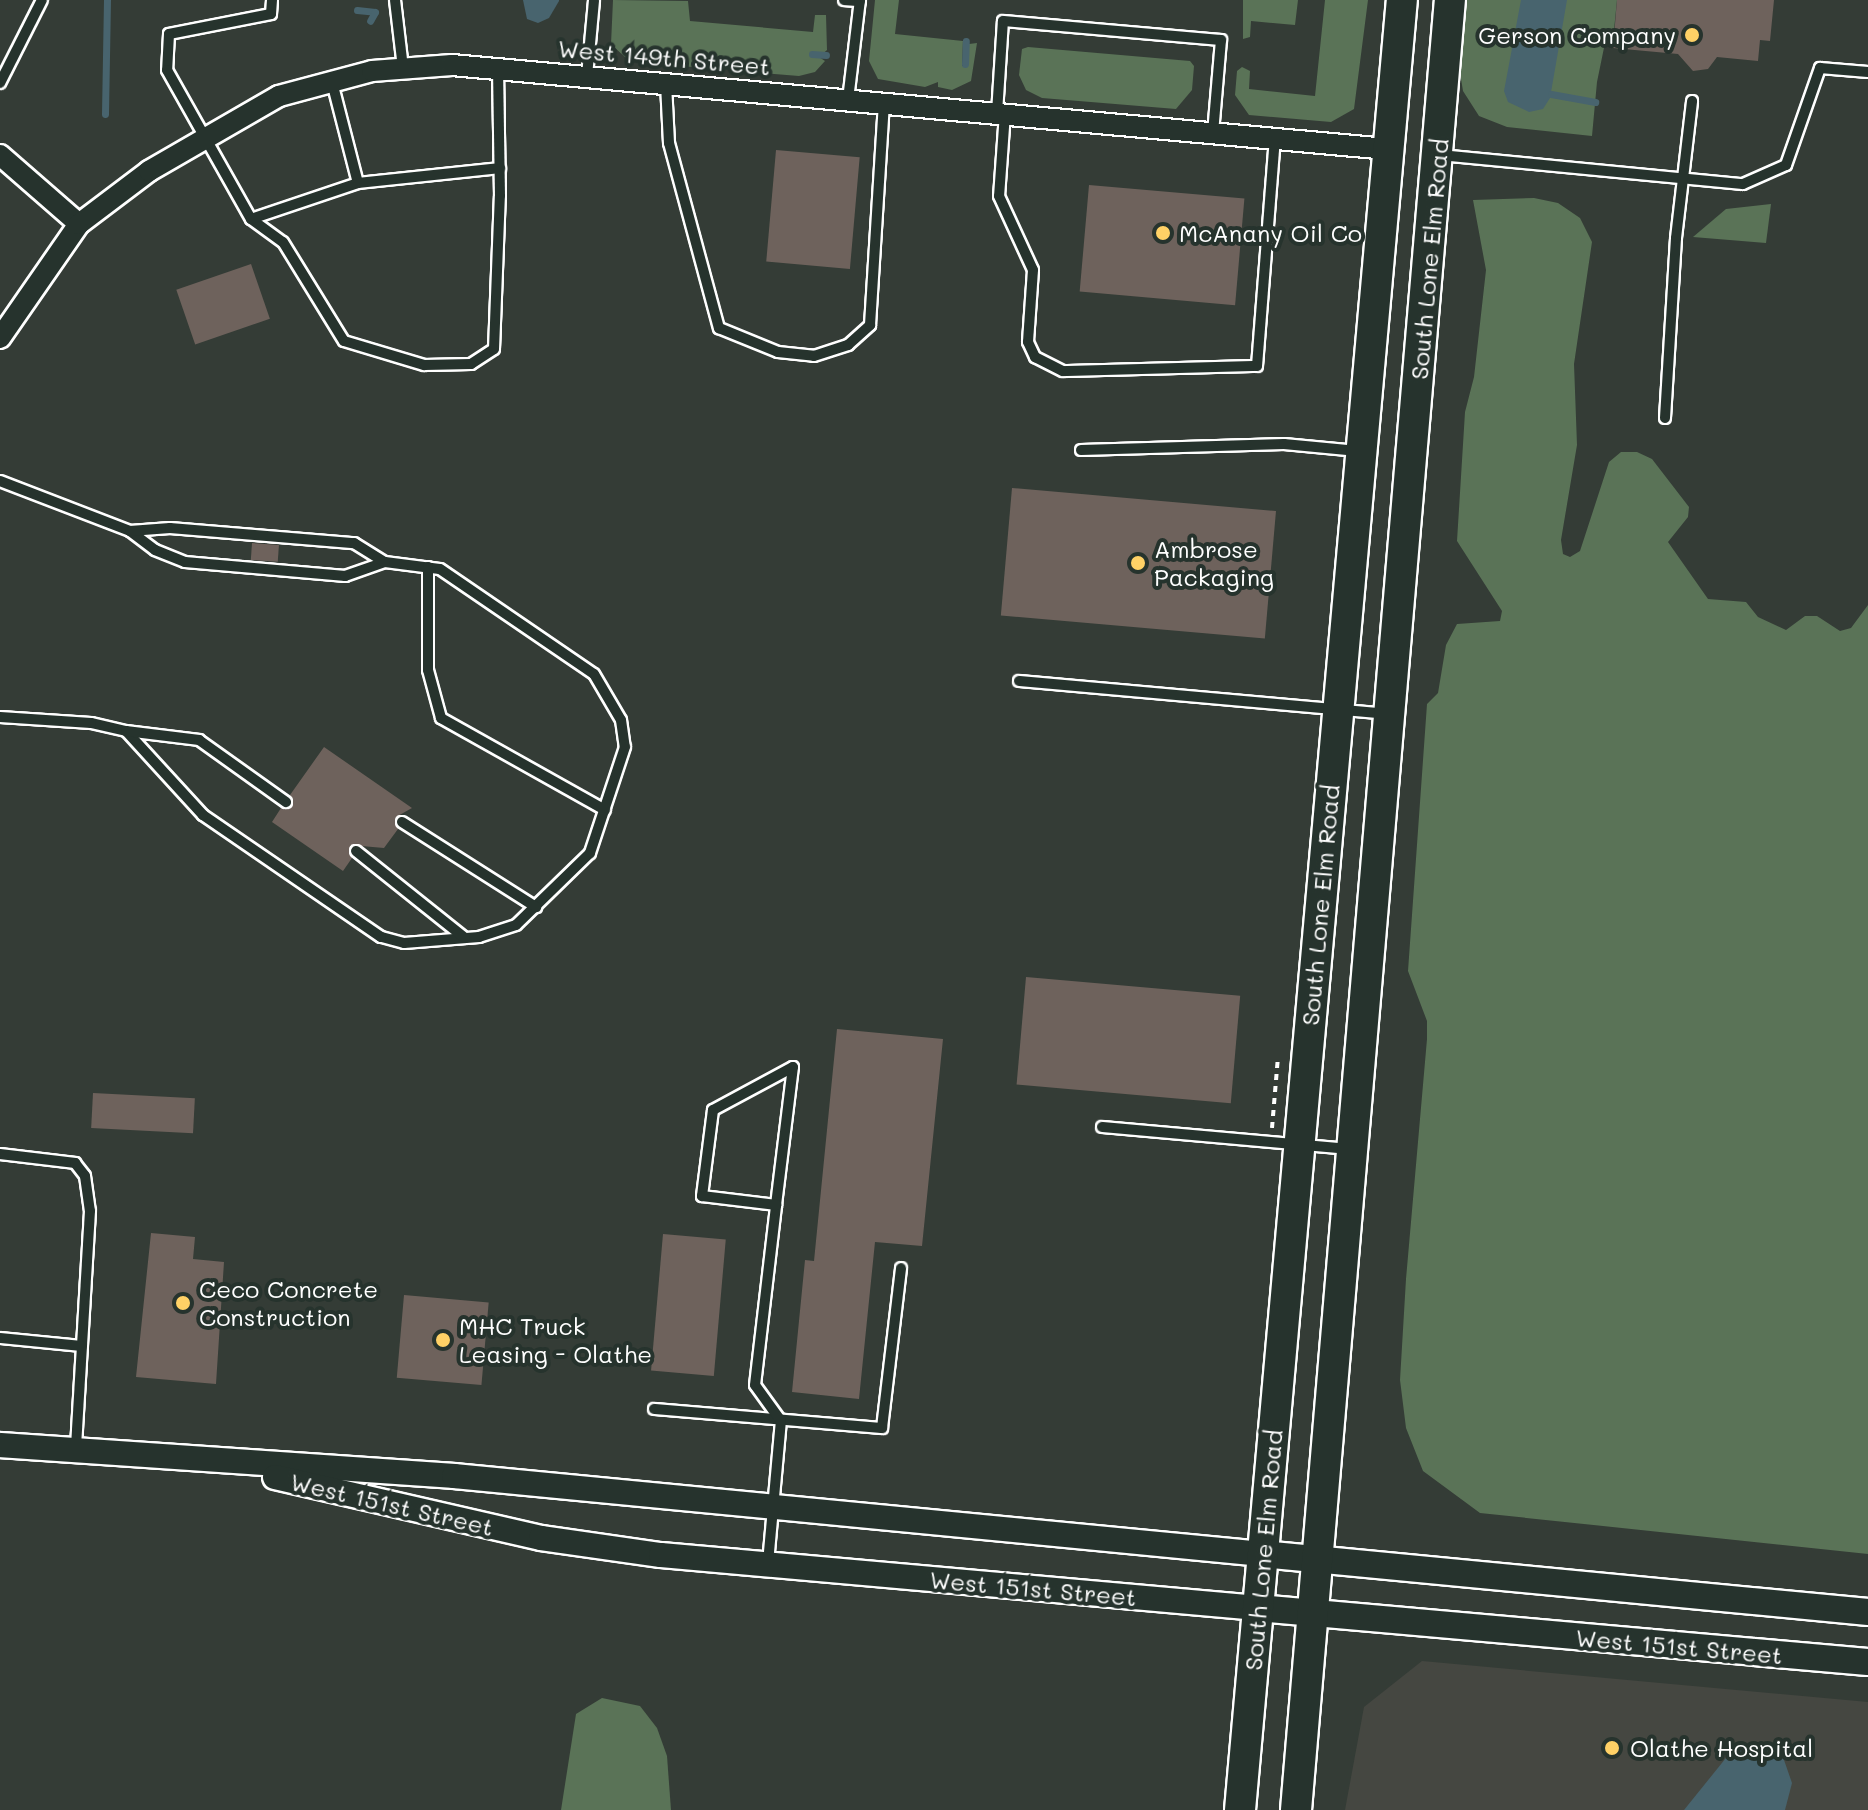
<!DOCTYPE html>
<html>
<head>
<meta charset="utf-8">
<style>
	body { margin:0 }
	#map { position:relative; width:1868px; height:1810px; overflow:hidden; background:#343c36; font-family:Mali,sans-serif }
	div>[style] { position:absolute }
	.built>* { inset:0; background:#454741 }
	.green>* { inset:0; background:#5a7357 }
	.water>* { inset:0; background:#48646e }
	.stream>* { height:7px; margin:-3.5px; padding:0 3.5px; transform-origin:3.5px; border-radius:3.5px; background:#48646e }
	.building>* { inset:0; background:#6e625c; transform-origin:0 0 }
	.path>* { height:4px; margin-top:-2px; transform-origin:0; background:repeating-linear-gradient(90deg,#fff 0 6px,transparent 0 12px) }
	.roads { filter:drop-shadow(2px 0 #fff) drop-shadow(-2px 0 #fff) drop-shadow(0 2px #fff) drop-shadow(0 -2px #fff) }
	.service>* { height:10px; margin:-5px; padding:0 5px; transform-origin:5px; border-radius:5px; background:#26332d }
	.minor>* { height:20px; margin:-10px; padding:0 10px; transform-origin:10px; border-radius:10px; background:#26332d }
	.tertiary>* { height:24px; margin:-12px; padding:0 12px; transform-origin:12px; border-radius:12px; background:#26332d }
	.secondary>* { height:26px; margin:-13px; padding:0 13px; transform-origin:13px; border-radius:13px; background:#26332d }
	.primary>* { height:30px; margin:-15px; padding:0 15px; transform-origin:15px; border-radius:15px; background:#26332d }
	.dots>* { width:22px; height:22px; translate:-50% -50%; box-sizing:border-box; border:4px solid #26332d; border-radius:50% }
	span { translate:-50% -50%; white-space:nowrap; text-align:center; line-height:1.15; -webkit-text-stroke:8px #26332d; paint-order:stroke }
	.poi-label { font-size:24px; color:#fff }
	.right { translate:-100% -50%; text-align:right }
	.left { translate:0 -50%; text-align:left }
	.street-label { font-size:24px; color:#fff }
</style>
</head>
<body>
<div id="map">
	<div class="built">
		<i style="clip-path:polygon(1422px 1661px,1868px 1702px,1868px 1810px,1345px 1810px,1364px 1707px)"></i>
	</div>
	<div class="green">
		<i style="clip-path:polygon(613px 0,688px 1px,690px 21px,813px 32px,815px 15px,826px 15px,827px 50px,819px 57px,825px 61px,815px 72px,799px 76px,736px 71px,726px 63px,713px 69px,629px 61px,611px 44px)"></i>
		<i style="clip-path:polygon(875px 0,899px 0,895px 34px,963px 41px,962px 66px,967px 66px,969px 44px,977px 43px,971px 81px,952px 90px,938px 87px,938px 82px,925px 87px,878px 79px,869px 61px)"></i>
		<i style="clip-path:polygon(1243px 0,1298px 0,1295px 25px,1251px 21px,1250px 37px,1243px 39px)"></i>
		<i style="clip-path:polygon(1325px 0,1368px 0,1354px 109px,1331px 122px,1249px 115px,1235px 95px,1237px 71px,1242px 67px,1250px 71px,1249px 89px,1315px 96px)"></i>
		<i style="clip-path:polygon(1465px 0,1617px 0,1614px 30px,1607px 33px,1597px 82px,1592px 136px,1507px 127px,1479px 116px,1463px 91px,1460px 73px)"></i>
		<i style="clip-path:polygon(1028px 47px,1190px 61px,1194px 66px,1192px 90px,1176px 109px,1042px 98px,1026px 90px,1019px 75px,1022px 49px)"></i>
		<i style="clip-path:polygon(1534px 198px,1558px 203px,1580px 218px,1592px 242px,1574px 364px,1577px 445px,1561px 540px,1563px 554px,1570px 557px,1580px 551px,1609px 462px,1621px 452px,1637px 452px,1652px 459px,1689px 507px,1688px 517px,1668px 542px,1708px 599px,1746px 602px,1758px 617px,1786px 630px,1805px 616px,1817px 616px,1840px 631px,1851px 628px,1868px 605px,1868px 1554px,1480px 1513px,1423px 1471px,1406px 1428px,1400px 1380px,1406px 1279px,1427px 1039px,1427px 1021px,1408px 971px,1427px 704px,1438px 693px,1446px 645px,1457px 624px,1500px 621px,1502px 611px,1457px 541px,1465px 412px,1474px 377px,1486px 270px,1473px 200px)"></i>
		<i style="clip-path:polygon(1771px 204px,1766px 243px,1693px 237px,1726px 209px)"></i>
		<i style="clip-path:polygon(602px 1698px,640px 1706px,657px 1728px,667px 1756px,671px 1810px,561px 1810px,576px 1714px)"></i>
	</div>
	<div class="water">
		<i style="clip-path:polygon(523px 0,559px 0,559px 1px,549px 18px,538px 23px,527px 19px)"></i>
		<i style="clip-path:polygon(1521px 0,1567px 0,1550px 98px,1543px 109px,1529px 112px,1508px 102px,1504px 91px)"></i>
		<i style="clip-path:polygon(1753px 1744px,1772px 1748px,1784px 1760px,1792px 1783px,1785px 1810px,1684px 1810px,1734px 1748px)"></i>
	</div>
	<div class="stream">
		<i style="left:357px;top:10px;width:18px;rotate:6deg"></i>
		<i style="left:375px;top:12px;width:10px;rotate:119deg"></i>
		<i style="left:812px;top:54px;width:14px;rotate:4deg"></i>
		<i style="left:965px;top:64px;width:23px;rotate:-88deg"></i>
		<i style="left:1551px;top:94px;width:45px;rotate:10.3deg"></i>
		<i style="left:105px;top:114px;width:114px;rotate:-89deg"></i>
	</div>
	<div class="building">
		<i style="clip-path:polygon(1617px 0,1774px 0,1770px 41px,1760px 40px,1758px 61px,1717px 57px,1708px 69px,1693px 71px,1678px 54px,1613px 48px)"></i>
		<i style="left:776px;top:150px;width:84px;height:112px;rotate:5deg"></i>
		<i style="left:1089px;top:185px;width:156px;height:107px;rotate:5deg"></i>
		<i style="left:251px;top:264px;width:58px;height:79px;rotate:71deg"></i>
		<i style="left:1012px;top:488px;width:265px;height:128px;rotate:5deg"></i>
		<i style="left:252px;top:543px;width:27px;height:17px;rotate:4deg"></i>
		<i style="clip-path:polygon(324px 747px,412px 808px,396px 817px,398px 829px,384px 848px,350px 845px,352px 858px,343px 871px,272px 822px,281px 808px,293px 806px,290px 795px)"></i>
		<i style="left:1026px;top:977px;width:215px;height:108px;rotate:5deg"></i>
		<i style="clip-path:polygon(837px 1029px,943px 1039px,922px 1246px,875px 1242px,859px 1399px,792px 1392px,805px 1260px,814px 1261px)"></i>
		<i style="left:93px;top:1093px;width:102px;height:35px;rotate:3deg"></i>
		<i style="clip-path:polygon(151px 1233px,195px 1237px,193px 1259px,224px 1262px,216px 1384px,136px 1377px)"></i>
		<i style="left:663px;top:1234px;width:63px;height:137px;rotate:5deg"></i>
		<i style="left:404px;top:1295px;width:85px;height:83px;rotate:5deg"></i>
	</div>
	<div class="path">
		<i style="left:1272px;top:1128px;width:71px;rotate:-85.2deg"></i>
	</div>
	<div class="roads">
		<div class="service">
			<i style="left:272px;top:0;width:14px;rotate:94deg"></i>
			<i style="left:271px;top:14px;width:104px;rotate:168.9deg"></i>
			<i style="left:169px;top:34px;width:36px;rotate:93deg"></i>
			<i style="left:167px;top:70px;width:171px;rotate:60.6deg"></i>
			<i style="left:251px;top:219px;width:39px;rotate:36deg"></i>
			<i style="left:283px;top:242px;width:116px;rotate:58.4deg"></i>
			<i style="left:344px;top:341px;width:84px;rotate:16.7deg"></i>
			<i style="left:424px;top:365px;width:47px;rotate:-1.2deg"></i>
			<i style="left:471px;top:364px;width:27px;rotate:-33deg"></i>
			<i style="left:494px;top:349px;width:153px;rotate:-87.8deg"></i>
			<i style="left:500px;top:196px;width:128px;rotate:-90.9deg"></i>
			<i style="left:395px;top:0;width:68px;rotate:83.3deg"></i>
			<i style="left:844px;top:0;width:16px;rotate:4deg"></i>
			<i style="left:587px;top:76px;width:76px;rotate:-84.7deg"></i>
			<i style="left:332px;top:82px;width:104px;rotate:75.6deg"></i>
			<i style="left:0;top:83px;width:93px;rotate:-63.2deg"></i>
			<i style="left:666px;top:84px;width:59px;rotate:87.1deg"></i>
			<i style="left:669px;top:143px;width:192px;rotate:74.9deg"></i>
			<i style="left:719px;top:328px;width:64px;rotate:22.1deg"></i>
			<i style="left:778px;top:352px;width:36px;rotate:6deg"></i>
			<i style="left:814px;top:356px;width:36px;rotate:-18deg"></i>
			<i style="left:848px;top:345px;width:30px;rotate:-42deg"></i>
			<i style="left:870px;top:325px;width:222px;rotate:-86.4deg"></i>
			<i style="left:848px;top:100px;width:101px;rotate:-83.2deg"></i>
			<i style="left:997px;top:113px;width:92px;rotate:-86.3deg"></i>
			<i style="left:1003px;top:21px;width:219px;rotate:5deg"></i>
			<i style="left:1221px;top:40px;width:93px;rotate:94.9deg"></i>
			<i style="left:1005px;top:113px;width:83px;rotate:94.1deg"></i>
			<i style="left:999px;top:196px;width:81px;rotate:65.3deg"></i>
			<i style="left:1033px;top:270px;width:72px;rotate:94deg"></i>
			<i style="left:1028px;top:342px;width:17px;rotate:65deg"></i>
			<i style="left:1035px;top:357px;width:31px;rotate:27deg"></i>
			<i style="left:1063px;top:371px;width:194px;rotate:-1.5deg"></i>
			<i style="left:1257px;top:366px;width:228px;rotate:-85.5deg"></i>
			<i style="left:1440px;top:155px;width:304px;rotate:5.5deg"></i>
			<i style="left:1743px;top:184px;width:47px;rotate:-23.8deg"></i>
			<i style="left:1786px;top:165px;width:103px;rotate:-70.7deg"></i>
			<i style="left:1820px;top:68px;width:48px;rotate:4.8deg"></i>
			<i style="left:251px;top:219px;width:113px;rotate:-18.6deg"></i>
			<i style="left:358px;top:183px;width:143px;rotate:-6deg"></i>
			<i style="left:1665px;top:418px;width:180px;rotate:-86.5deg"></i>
			<i style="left:1676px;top:238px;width:138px;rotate:-83.3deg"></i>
			<i style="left:1081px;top:450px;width:203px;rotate:-1.7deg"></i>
			<i style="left:1284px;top:444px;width:74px;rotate:5.4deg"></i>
			<i style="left:0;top:481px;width:139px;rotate:21deg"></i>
			<i style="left:130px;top:531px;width:31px;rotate:37deg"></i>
			<i style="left:155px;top:550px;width:32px;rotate:22deg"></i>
			<i style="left:185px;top:562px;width:161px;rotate:5deg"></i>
			<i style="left:345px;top:576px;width:42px;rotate:-19.3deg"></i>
			<i style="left:385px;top:562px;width:55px;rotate:7.3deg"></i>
			<i style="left:440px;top:569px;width:186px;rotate:34.3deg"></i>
			<i style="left:594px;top:674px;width:53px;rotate:59.6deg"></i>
			<i style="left:621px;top:720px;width:27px;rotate:82deg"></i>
			<i style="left:625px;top:747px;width:112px;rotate:108.3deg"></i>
			<i style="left:590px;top:853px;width:103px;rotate:135.8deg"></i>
			<i style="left:516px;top:925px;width:39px;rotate:162deg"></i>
			<i style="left:479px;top:937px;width:75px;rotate:175.4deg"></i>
			<i style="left:404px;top:943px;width:24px;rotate:-165deg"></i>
			<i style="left:381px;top:937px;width:216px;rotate:-145.6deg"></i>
			<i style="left:203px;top:815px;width:114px;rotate:-132.5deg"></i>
			<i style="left:126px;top:731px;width:36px;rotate:-167deg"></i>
			<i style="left:91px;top:723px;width:91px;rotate:-176.2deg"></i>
			<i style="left:130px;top:531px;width:40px;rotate:-4.3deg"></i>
			<i style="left:170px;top:528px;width:185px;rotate:4.7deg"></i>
			<i style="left:354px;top:543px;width:36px;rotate:32deg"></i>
			<i style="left:428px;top:567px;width:103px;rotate:90deg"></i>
			<i style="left:428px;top:670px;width:50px;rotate:74.8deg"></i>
			<i style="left:441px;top:718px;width:188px;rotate:29.3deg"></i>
			<i style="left:1019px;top:681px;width:369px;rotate:5.1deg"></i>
			<i style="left:126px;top:731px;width:74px;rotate:7deg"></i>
			<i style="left:199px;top:740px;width:107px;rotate:35.5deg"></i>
			<i style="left:402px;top:822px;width:159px;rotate:32.4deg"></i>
			<i style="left:356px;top:851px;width:139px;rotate:38.6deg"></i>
			<i style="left:1102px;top:1127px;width:246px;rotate:5.1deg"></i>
			<i style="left:0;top:1154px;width:76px;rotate:6.8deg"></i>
			<i style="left:75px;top:1163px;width:16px;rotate:52deg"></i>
			<i style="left:85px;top:1176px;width:35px;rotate:82deg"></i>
			<i style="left:90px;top:1211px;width:238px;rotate:93.4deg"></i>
			<i style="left:0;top:1338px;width:82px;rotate:5.6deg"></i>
			<i style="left:654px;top:1409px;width:229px;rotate:4.8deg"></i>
			<i style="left:882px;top:1428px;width:161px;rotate:-83.2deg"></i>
			<i style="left:768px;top:1563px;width:143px;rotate:-84.8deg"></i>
			<i style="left:781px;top:1421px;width:44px;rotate:-125.8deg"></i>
			<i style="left:755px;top:1385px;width:181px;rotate:-83.3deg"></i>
			<i style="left:776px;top:1205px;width:139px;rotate:-83deg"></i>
			<i style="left:793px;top:1067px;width:91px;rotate:151.7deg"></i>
			<i style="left:713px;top:1110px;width:87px;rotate:97.3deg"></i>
			<i style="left:702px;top:1196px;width:75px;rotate:6.9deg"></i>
		</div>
		<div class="minor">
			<i style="left:0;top:155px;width:105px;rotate:41.1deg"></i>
			<i style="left:0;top:338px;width:139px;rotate:-55.3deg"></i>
			<i style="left:79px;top:224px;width:88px;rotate:-37.1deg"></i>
			<i style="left:149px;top:171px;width:150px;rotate:-30deg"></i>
			<i style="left:279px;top:96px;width:96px;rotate:-15deg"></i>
			<i style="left:372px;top:71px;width:80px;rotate:-4.3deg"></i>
			<i style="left:452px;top:65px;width:940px;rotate:5.13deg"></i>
		</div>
		<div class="tertiary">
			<i style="left:0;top:1445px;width:455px;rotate:3.9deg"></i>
			<i style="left:454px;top:1476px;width:812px;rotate:5.51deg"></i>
			<i style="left:275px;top:1477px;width:273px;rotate:12.9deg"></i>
			<i style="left:541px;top:1538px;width:121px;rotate:8.1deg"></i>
			<i style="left:661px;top:1555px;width:599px;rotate:5.07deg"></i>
		</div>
		<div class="secondary">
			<i style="left:1262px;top:1554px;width:609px;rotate:5.47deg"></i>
			<i style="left:1258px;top:1608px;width:612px;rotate:5.06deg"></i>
		</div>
		<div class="primary">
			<i style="left:1240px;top:1810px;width:1817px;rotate:-84.89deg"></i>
			<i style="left:1296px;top:1810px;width:1817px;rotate:-85.14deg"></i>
		</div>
	</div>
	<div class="dots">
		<i style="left:1692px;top:35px;background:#ffd166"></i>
		<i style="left:1163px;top:233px;background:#ffd166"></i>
		<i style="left:1138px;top:563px;background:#ffd166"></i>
		<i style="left:183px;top:1303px;background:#ffd166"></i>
		<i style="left:443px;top:1340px;background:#ffd166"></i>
		<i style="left:1612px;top:1748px;background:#ffd166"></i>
	</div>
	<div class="poi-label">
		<span class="right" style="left:1676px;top:35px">Gerson Company</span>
		<span class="left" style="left:1179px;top:233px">McAnany Oil Co</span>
		<span class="left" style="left:1154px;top:563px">Ambrose<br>Packaging</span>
		<span class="left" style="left:199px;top:1303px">Ceco Concrete<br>Construction</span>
		<span class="left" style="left:459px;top:1340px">MHC Truck<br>Leasing - Olathe</span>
		<span class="left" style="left:1630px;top:1748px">Olathe Hospital</span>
	</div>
	<div class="street-label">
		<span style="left:664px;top:57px;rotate:5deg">West 149th Street</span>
		<span style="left:1429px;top:259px;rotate:-85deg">South Lone Elm Road</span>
		<span style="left:1320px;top:905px;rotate:-85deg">South Lone Elm Road</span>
		<span style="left:392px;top:1504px;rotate:13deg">West 151st Street</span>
		<span style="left:1263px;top:1550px;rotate:-85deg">South Lone Elm Road</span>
		<span style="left:1033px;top:1588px;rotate:5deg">West 151st Street</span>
		<span style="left:1679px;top:1646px;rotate:5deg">West 151st Street</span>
	</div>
</div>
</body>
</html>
